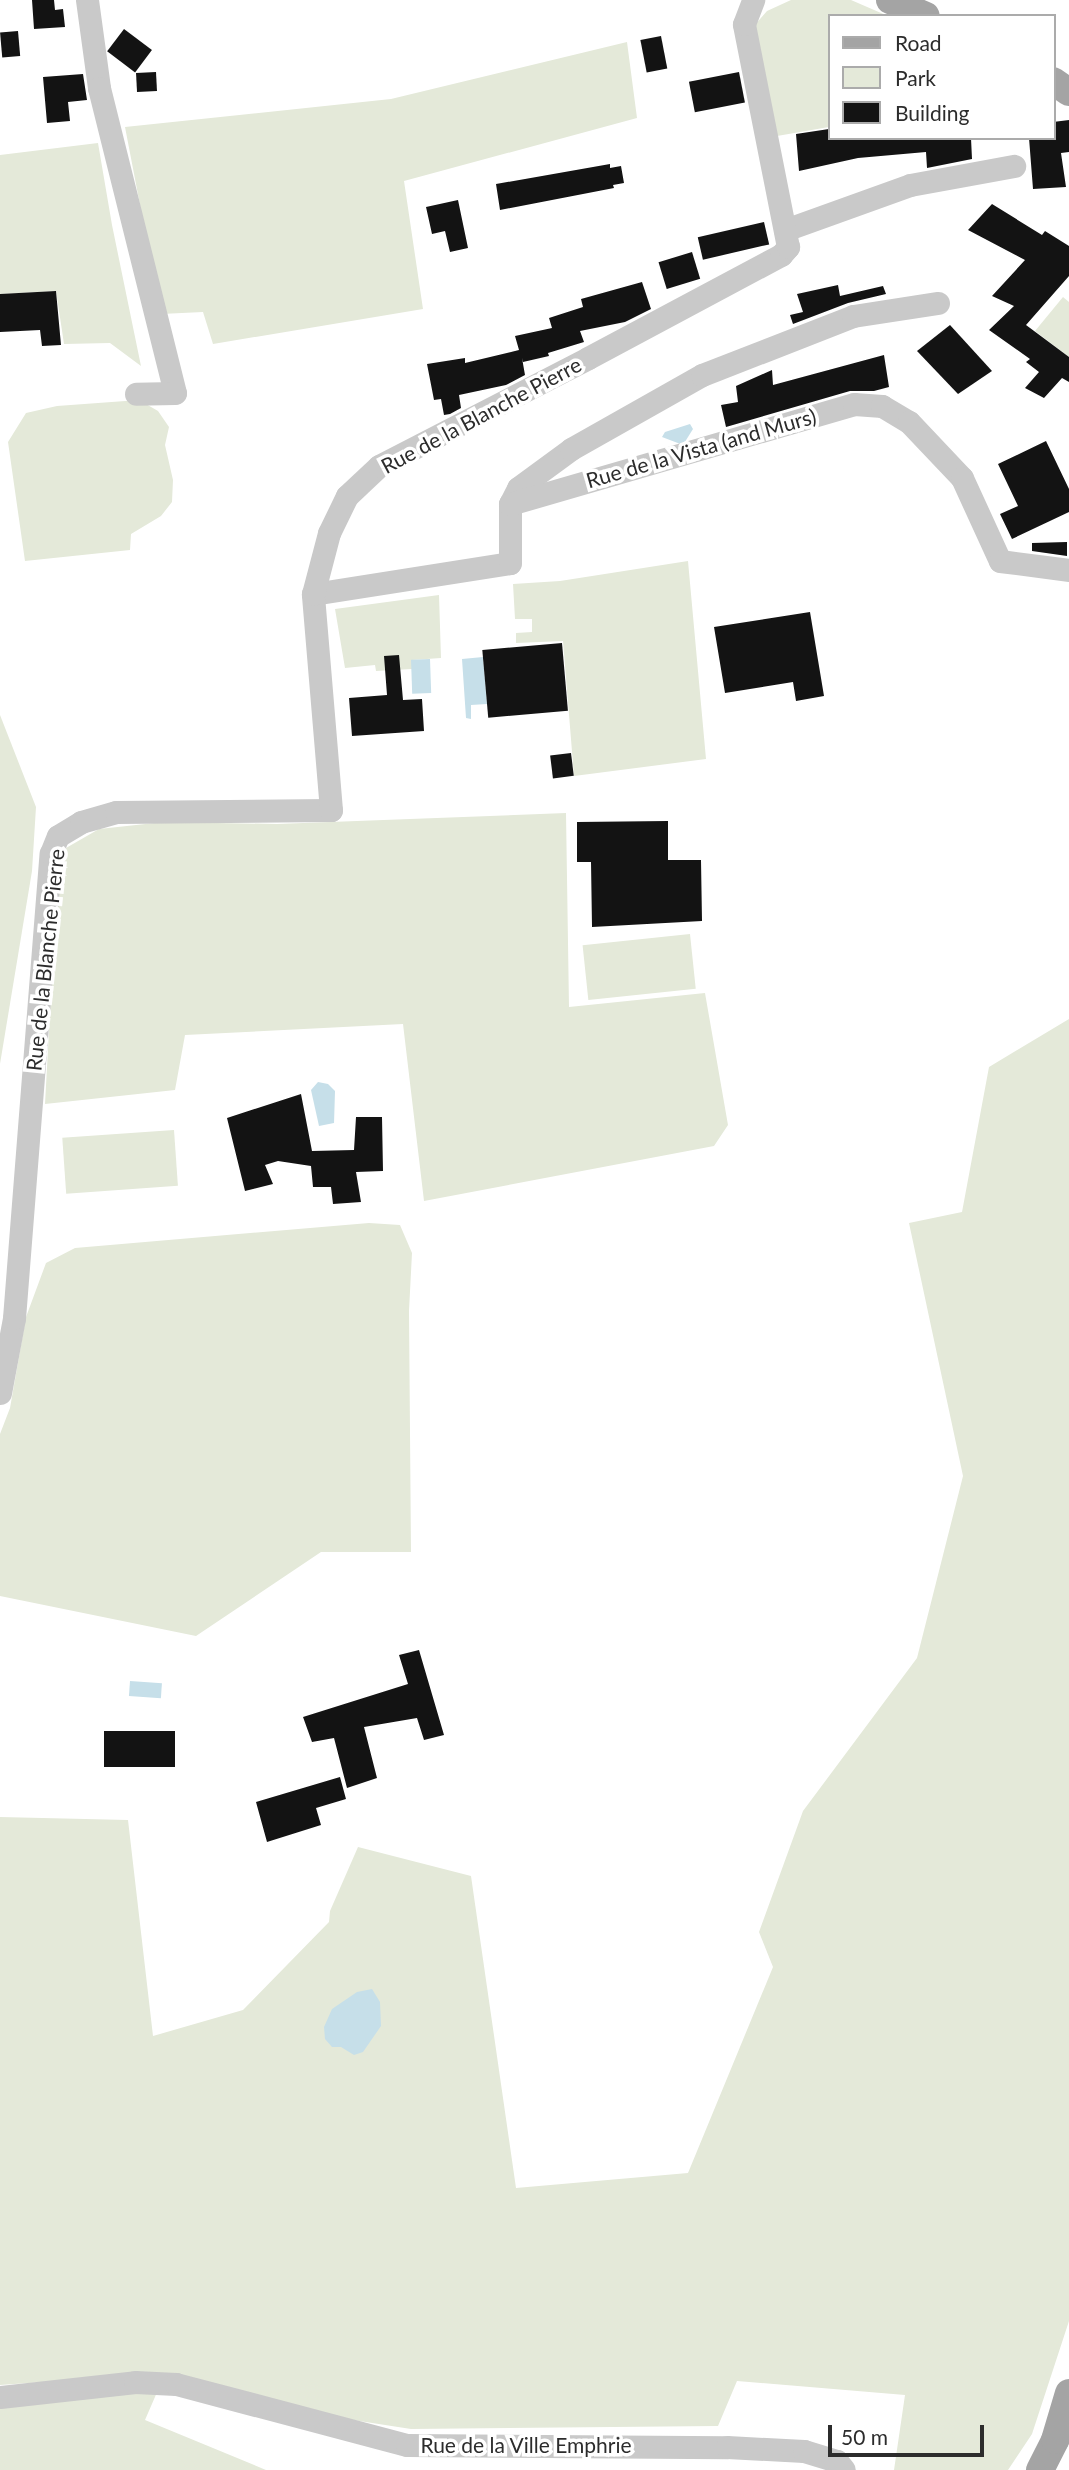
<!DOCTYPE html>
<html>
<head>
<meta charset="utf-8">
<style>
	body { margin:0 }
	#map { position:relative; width:1069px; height:2470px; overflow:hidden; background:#fff; font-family:Lato,sans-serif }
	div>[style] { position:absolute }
	.green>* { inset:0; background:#e4e9d9; transform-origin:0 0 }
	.water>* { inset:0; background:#c6dfe9; transform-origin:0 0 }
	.building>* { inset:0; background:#131313; transform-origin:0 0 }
	.minor>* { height:23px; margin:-11.5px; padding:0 11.5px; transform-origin:11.5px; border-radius:11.5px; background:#c9c9c9 }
	.major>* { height:28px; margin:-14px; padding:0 14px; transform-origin:14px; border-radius:14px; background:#a4a4a4 }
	span { translate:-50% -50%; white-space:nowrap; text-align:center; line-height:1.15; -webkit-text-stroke:7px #fff; paint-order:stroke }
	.street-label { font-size:21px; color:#2c2c2c }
	.legend { position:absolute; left:828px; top:14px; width:228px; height:126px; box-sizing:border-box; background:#fff; border:2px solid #ababab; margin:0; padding:9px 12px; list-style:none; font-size:21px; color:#2c2c2c }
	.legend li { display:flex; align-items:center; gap:14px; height:35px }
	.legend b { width:35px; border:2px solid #ababab }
	.scale { position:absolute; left:828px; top:2425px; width:156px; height:32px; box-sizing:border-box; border:4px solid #2c2c2c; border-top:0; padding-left:9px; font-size:21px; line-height:24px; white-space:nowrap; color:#2c2c2c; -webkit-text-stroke:5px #fff; paint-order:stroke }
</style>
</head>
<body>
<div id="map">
	<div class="green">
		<i style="clip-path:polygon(791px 0,851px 0,888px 16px,829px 16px,829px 127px,777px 136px,752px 28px,767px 11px)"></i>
		<i style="clip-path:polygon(627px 42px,637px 118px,404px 181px,423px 309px,213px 344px,203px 312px,161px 314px,125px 127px,391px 99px)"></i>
		<i style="clip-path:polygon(98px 143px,112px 225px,141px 366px,110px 343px,64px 344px,56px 291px,0 294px,0 155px)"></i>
		<i style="clip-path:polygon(1063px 297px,1069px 302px,1069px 357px,1035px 331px)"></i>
		<i style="clip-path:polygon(139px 400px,158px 411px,169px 427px,165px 445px,173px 480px,172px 502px,161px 516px,131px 534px,130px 550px,25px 561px,8px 442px,26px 413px,57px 406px)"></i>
		<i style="clip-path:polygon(688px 561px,706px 759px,574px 776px,563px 641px,516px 643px,516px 633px,532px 632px,532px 619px,515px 619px,513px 584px,560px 581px)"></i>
		<i style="clip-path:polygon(439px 595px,441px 658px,412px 660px,412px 669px,376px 671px,375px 665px,345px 668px,335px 609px)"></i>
		<i style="clip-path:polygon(0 715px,36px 807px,32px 871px,0 1064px)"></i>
		<i style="clip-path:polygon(566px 813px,569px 1007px,705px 993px,728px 1125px,714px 1146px,424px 1201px,403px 1024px,185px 1035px,175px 1090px,45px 1104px,57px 884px,66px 848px,99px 829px,164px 822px,277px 824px)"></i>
		<i style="left:690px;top:934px;width:55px;height:108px;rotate:84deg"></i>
		<i style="clip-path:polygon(1069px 1019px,1069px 2321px,1032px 2434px,1008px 2470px,894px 2470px,905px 2395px,737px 2381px,718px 2426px,411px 2429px,327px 2416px,158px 2374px,0 2385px,0 1817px,128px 1820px,153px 2036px,243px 2010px,329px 1922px,330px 1911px,358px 1847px,471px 1876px,516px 2188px,688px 2173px,773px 1967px,759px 1932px,803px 1811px,917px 1658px,963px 1476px,909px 1223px,962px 1212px,989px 1067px)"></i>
		<i style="left:174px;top:1130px;width:56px;height:112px;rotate:86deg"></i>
		<i style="clip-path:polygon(369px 1223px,400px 1225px,412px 1253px,409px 1311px,411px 1552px,321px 1552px,196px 1636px,0 1596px,0 1434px,10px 1408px,26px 1317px,46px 1263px,75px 1248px)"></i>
		<i style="clip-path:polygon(158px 2390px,145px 2420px,266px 2470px,0 2470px,0 2406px)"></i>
	</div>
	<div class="water">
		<i style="clip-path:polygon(690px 424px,693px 429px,683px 445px,662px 437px,665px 432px)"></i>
		<i style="clip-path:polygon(483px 657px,487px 704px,471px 705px,471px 719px,466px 718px,462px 659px)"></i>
		<i style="left:430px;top:659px;width:34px;height:19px;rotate:88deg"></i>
		<i style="clip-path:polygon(318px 1082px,328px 1084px,335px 1091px,334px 1123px,319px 1126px,311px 1090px)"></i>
		<i style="left:130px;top:1681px;width:32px;height:15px;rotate:4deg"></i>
		<i style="clip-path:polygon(372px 1989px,380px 2002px,381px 2026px,363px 2052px,354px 2055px,341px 2047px,332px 2047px,325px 2039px,324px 2027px,332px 2009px,357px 1992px)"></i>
	</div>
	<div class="building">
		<i style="clip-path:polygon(32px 0,54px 0,55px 10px,63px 9px,65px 27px,34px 29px)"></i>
		<i style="left:124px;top:29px;width:35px;height:28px;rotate:37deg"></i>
		<i style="left:18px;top:31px;width:25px;height:18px;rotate:85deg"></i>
		<i style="left:661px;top:36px;width:33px;height:21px;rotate:79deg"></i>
		<i style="left:156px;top:72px;width:19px;height:20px;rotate:87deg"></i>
		<i style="left:739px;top:72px;width:31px;height:51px;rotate:79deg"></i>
		<i style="clip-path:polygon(83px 74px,87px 100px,68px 102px,70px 121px,47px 123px,43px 77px)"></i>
		<i style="clip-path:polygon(1069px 120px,1069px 152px,1061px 153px,1066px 187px,1033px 189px,1029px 138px,1053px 138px,1053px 122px)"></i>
		<i style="clip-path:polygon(829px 129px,829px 138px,971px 138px,972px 159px,927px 168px,926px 152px,858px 158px,799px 171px,796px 134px)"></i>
		<i style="clip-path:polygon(610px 164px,610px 168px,621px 166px,624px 183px,613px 185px,614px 188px,500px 210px,496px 184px)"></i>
		<i style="clip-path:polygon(458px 200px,468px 248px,450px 252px,445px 231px,432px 234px,426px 207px)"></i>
		<i style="clip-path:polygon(992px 204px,1042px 235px,1045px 231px,1069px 246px,1069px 276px,1026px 325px,1069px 357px,1069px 382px,1062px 378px,1044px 398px,1025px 388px,1039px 372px,1026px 362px,1030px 359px,989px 330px,1014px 306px,992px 296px,1025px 260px,968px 230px)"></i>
		<i style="left:764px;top:222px;width:23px;height:68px;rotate:77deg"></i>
		<i style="left:692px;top:252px;width:28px;height:35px;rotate:73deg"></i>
		<i style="clip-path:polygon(642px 282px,651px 309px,625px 322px,580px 331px,584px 342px,548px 353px,549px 356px,523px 362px,522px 358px,525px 375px,506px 385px,459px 395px,461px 408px,450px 414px,444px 415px,441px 399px,434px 400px,427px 364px,465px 358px,465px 363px,519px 350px,515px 336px,552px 328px,549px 318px,583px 307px,581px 299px)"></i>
		<i style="clip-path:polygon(838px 285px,840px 296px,883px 286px,886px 294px,848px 303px,793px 324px,790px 315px,803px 312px,797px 294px)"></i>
		<i style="clip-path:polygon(56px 291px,61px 345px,42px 346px,40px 330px,0 332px,0 294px)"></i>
		<i style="clip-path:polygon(950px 325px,992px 371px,958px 394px,917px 351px)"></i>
		<i style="clip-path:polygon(884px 355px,889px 387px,874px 391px,850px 391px,726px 427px,721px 405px,738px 402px,736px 386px,772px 370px,773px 385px)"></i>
		<i style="clip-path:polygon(1046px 441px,1069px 489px,1069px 512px,1012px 539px,1000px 514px,1018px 506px,998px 464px)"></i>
		<i style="clip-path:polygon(1067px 542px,1067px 556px,1032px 551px,1032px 543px)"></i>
		<i style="clip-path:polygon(810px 612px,824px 696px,796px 701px,793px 682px,725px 693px,714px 627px)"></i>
		<i style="left:562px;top:643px;width:68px;height:80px;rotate:85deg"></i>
		<i style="clip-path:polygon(399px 655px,403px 700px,422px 699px,424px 731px,352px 736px,349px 698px,387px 695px,384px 656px)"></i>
		<i style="left:571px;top:753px;width:23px;height:21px;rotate:83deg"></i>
		<i style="clip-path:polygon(668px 821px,668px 860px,701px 860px,702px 921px,592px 927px,591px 862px,577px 862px,577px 822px)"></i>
		<i style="clip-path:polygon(301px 1094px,312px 1151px,354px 1150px,356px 1117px,382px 1117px,383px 1171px,356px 1172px,361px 1202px,333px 1204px,331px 1187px,313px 1187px,311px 1166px,278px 1161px,265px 1165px,273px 1184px,245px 1191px,227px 1118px)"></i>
		<i style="clip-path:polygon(419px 1650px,444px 1735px,424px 1740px,417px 1718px,364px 1727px,377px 1778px,347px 1788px,334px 1738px,312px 1742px,303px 1717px,408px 1684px,399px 1655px)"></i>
		<i style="left:104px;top:1731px;width:71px;height:36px"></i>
		<i style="clip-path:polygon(340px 1777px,346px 1799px,316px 1808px,321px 1825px,267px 1842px,256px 1802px)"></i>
	</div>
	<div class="minor">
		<i style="left:87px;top:0;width:89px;rotate:82.2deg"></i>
		<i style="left:99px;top:88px;width:314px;rotate:76deg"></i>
		<i style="left:175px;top:393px;width:39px;rotate:179deg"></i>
		<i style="left:785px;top:230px;width:133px;rotate:-19.8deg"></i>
		<i style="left:910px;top:185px;width:106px;rotate:-10.4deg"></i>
		<i style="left:510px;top:504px;width:18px;rotate:-63deg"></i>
		<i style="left:518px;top:488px;width:66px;rotate:-36.3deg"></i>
		<i style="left:571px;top:449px;width:150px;rotate:-29.5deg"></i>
		<i style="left:702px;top:375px;width:162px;rotate:-21.3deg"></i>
		<i style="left:853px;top:316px;width:86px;rotate:-8.7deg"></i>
		<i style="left:313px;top:594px;width:199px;rotate:-8.9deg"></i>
		<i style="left:510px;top:563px;width:59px;rotate:-90deg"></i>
		<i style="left:510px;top:504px;width:358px;rotate:-16.2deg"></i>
		<i style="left:854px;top:404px;width:28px;rotate:4deg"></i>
		<i style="left:882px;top:406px;width:31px;rotate:31deg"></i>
		<i style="left:909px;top:422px;width:77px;rotate:46.6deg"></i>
		<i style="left:962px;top:478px;width:91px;rotate:65.4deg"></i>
		<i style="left:1000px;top:561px;width:70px;rotate:7.4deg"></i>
		<i style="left:0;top:1393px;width:76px;rotate:-79.4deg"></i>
		<i style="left:14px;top:1318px;width:466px;rotate:-85.5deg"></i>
		<i style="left:51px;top:853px;width:18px;rotate:-68deg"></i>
		<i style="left:58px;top:836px;width:27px;rotate:-31deg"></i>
		<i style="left:81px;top:822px;width:36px;rotate:-16deg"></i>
		<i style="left:116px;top:812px;width:215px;rotate:-0.5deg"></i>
		<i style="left:331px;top:810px;width:217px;rotate:-94.8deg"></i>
		<i style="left:313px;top:594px;width:63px;rotate:-75.3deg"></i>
		<i style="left:329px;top:533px;width:41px;rotate:-64.1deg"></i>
		<i style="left:347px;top:496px;width:44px;rotate:-43.2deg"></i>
		<i style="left:379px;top:466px;width:235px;rotate:-27.3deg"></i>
		<i style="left:588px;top:358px;width:219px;rotate:-28.1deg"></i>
		<i style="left:781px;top:255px;width:11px;rotate:-49deg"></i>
		<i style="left:788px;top:247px;width:227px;rotate:-101.2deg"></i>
		<i style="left:744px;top:24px;width:26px;rotate:-69deg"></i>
		<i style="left:0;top:2397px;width:136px;rotate:-6.3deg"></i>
		<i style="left:135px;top:2382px;width:41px;rotate:2.8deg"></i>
		<i style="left:176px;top:2384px;width:239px;rotate:14.8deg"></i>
		<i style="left:407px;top:2445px;width:320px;rotate:0.4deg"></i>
		<i style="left:727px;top:2447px;width:77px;rotate:3deg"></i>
		<i style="left:804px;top:2451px;width:34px;rotate:17deg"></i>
		<i style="left:837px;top:2461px;width:11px;rotate:52deg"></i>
	</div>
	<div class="major">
		<i style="left:890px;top:0;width:39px;rotate:24deg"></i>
		<i style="left:1053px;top:81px;width:19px;rotate:35deg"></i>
		<i style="left:1040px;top:2470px;width:34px;rotate:-63deg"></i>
		<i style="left:1055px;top:2440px;width:49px;rotate:-73.4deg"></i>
	</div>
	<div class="street-label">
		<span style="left:481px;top:415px;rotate:-28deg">Rue de la Blanche Pierre</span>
		<span style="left:701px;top:448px;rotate:-16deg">Rue de la Vista (and Murs)</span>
		<span style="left:45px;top:960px;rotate:-84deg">Rue de la Blanche Pierre</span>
		<span style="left:526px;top:2445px">Rue de la Ville Emphrie</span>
	</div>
	<ul class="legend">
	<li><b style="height:9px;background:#a4a4a4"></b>Road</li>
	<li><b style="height:19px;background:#e4e9d9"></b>Park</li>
	<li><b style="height:19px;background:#131313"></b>Building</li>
	</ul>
	<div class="scale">50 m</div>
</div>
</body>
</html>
